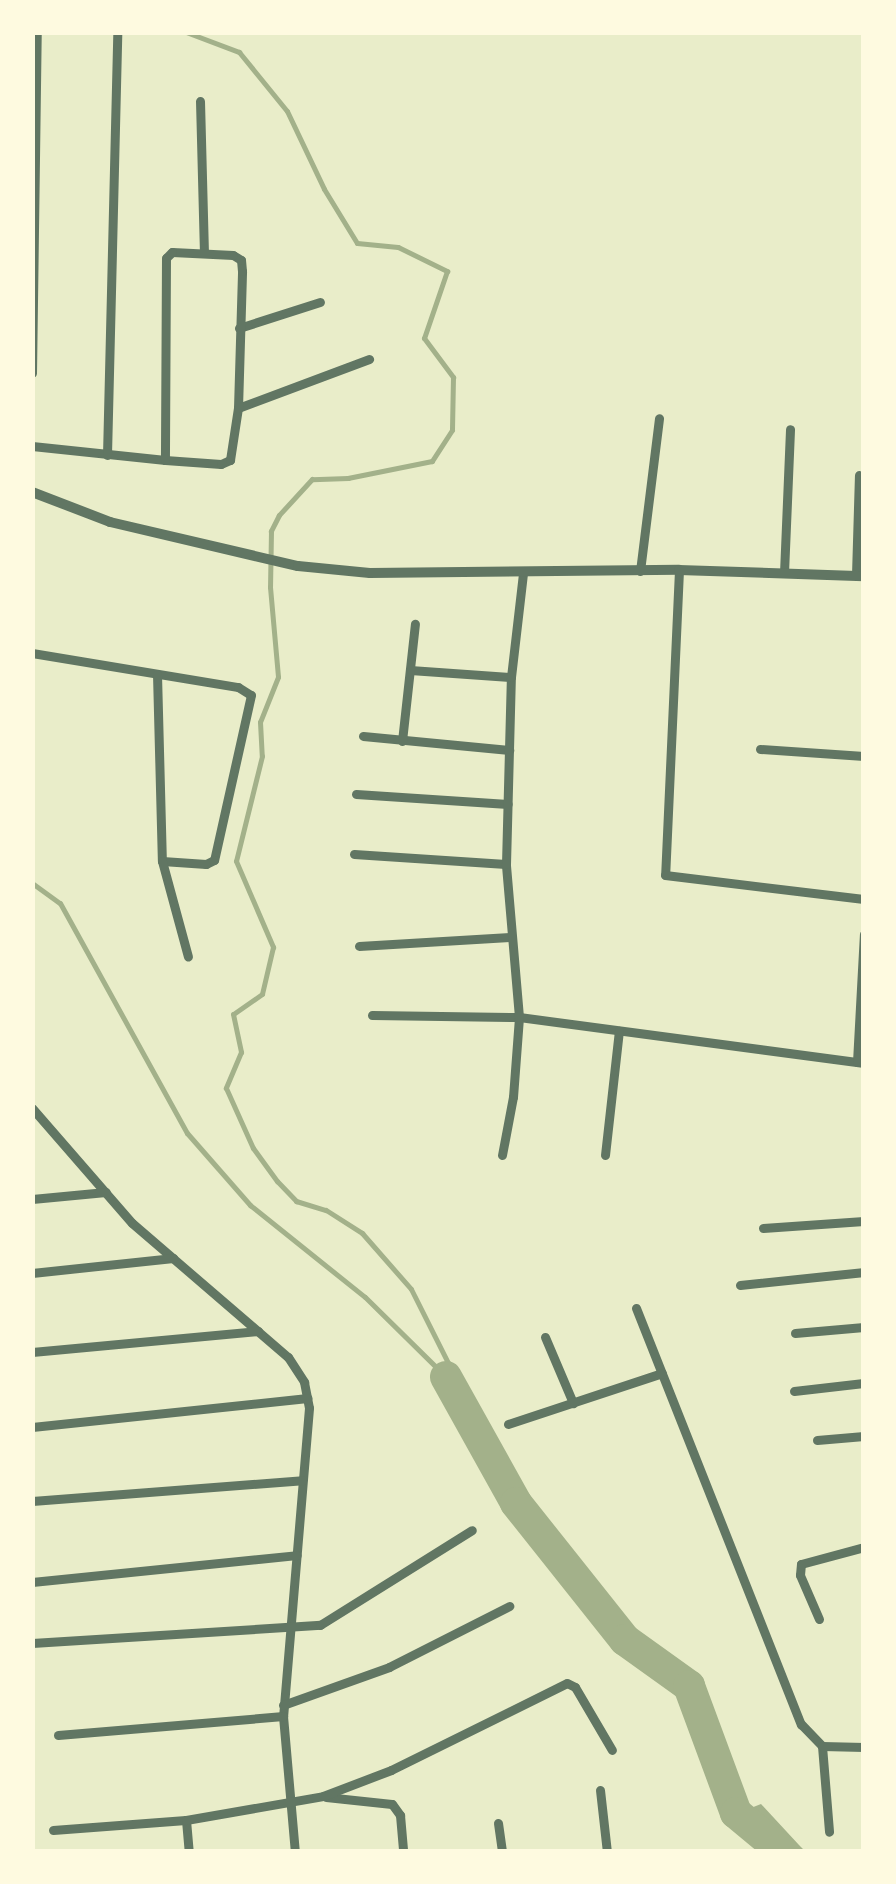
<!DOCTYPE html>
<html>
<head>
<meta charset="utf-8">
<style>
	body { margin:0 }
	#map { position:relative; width:896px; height:1884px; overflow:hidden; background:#e9edc9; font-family:"Alegreya Sans",sans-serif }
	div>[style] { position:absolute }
	.water>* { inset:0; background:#a3b18a }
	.stream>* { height:5px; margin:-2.5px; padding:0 2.5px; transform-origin:2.5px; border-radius:2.5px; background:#a3b18a }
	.river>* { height:32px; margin:-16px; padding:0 16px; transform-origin:16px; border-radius:16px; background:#a3b18a }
	.minor>* { height:9px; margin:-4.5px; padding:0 4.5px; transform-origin:4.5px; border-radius:4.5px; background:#617663 }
	.tertiary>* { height:10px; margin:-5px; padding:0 5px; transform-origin:5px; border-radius:5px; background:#617663 }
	span { translate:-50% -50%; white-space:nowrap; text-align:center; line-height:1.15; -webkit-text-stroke:9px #fefae0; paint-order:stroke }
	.frame { position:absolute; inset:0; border:35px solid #fefae0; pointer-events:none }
</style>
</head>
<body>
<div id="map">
	<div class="water">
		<i style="clip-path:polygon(761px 1804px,799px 1845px,805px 1851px,760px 1851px,728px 1817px)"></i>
	</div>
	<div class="stream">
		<i style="left:186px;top:32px;width:57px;rotate:20.7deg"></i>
		<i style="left:239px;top:52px;width:76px;rotate:50.9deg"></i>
		<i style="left:287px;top:111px;width:86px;rotate:64.6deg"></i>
		<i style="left:324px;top:189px;width:63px;rotate:58.6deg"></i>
		<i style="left:357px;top:243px;width:41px;rotate:5.6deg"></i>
		<i style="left:398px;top:247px;width:55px;rotate:26.1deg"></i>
		<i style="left:447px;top:271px;width:71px;rotate:108.9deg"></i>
		<i style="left:424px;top:338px;width:49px;rotate:53.4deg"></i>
		<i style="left:453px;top:377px;width:53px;rotate:91.1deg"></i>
		<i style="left:452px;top:430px;width:37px;rotate:123deg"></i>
		<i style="left:432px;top:461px;width:86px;rotate:168.6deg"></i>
		<i style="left:348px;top:478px;width:36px;rotate:178deg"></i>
		<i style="left:312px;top:479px;width:49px;rotate:132.5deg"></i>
		<i style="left:279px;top:515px;width:18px;rotate:117deg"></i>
		<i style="left:271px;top:531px;width:56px;rotate:91deg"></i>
		<i style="left:270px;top:587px;width:90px;rotate:84.9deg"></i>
		<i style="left:278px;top:677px;width:48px;rotate:111.8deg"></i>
		<i style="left:260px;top:722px;width:34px;rotate:87deg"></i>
		<i style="left:262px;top:756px;width:108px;rotate:103.9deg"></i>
		<i style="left:236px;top:861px;width:94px;rotate:66.7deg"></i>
		<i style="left:273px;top:947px;width:48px;rotate:103.2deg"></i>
		<i style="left:262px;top:994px;width:35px;rotate:145deg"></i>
		<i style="left:233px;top:1014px;width:39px;rotate:78deg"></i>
		<i style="left:241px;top:1052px;width:39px;rotate:113deg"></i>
		<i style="left:226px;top:1088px;width:66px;rotate:65.8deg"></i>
		<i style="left:253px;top:1148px;width:41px;rotate:54deg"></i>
		<i style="left:277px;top:1181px;width:28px;rotate:46deg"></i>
		<i style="left:296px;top:1201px;width:31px;rotate:17deg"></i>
		<i style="left:326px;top:1210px;width:43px;rotate:32.6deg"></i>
		<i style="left:362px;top:1233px;width:74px;rotate:48.8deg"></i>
		<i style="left:411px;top:1289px;width:83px;rotate:63.4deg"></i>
		<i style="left:448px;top:1363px;width:14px;rotate:98deg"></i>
		<i style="left:32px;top:883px;width:34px;rotate:36deg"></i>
		<i style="left:60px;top:903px;width:263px;rotate:61.1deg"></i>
		<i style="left:187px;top:1133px;width:96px;rotate:48.8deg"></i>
		<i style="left:250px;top:1205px;width:147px;rotate:38.7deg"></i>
		<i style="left:365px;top:1297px;width:112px;rotate:44.6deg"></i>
	</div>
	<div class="river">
		<i style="left:446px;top:1377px;width:144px;rotate:60.9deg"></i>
		<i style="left:516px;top:1503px;width:175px;rotate:51.5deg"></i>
		<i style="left:625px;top:1640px;width:79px;rotate:35.7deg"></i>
		<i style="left:689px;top:1686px;width:135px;rotate:69.7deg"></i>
		<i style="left:736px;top:1813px;width:61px;rotate:39.7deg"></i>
	</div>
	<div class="minor">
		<i style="left:200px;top:101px;width:152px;rotate:88.5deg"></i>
		<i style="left:239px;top:328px;width:85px;rotate:-17.8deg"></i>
		<i style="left:32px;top:373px;width:341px;rotate:-89.2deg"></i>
		<i style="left:238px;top:408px;width:140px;rotate:-20.5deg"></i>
		<i style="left:32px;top:446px;width:134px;rotate:6deg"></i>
		<i style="left:165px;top:460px;width:56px;rotate:4.1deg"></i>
		<i style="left:221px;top:464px;width:10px;rotate:-24deg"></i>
		<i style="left:230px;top:460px;width:53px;rotate:-81.3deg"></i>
		<i style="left:238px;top:408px;width:137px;rotate:-88.3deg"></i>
		<i style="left:242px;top:271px;width:11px;rotate:-95deg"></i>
		<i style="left:241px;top:260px;width:9px;rotate:-148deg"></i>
		<i style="left:233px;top:255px;width:61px;rotate:-177.2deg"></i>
		<i style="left:172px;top:252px;width:8px;rotate:135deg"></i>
		<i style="left:166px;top:258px;width:202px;rotate:90.3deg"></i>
		<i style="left:107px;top:455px;width:423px;rotate:-88.6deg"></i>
		<i style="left:679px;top:570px;width:305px;rotate:92.6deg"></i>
		<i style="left:665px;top:875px;width:200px;rotate:6.9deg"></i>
		<i style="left:640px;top:571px;width:154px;rotate:-82.9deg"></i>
		<i style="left:784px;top:573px;width:144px;rotate:-87.6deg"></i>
		<i style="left:856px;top:575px;width:100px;rotate:-88.3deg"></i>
		<i style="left:32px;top:653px;width:209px;rotate:9.4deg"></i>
		<i style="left:238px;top:687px;width:15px;rotate:32deg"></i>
		<i style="left:251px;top:695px;width:169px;rotate:102.6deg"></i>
		<i style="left:214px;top:860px;width:9px;rotate:153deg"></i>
		<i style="left:206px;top:864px;width:44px;rotate:-176.1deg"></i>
		<i style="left:410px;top:670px;width:101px;rotate:4deg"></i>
		<i style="left:157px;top:674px;width:187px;rotate:88.5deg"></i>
		<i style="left:162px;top:861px;width:99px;rotate:74.8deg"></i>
		<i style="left:363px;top:736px;width:147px;rotate:5.5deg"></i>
		<i style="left:402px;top:741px;width:118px;rotate:-83.7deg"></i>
		<i style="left:760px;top:749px;width:104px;rotate:3.9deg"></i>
		<i style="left:356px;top:794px;width:152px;rotate:3.8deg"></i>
		<i style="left:354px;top:854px;width:152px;rotate:3.8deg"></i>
		<i style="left:359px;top:946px;width:152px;rotate:-3.4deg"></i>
		<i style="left:372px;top:1015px;width:147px;rotate:0.8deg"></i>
		<i style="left:519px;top:1017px;width:348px;rotate:7.6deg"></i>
		<i style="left:857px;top:1062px;width:128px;rotate:-86.9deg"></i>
		<i style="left:32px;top:1108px;width:152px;rotate:49deg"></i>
		<i style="left:132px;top:1223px;width:206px;rotate:40.7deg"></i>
		<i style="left:288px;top:1357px;width:30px;rotate:57deg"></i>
		<i style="left:304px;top:1382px;width:26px;rotate:79deg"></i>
		<i style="left:309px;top:1408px;width:309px;rotate:94.8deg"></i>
		<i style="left:283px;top:1716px;width:137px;rotate:85deg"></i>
		<i style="left:502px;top:1155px;width:59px;rotate:-79.3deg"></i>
		<i style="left:513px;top:1097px;width:80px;rotate:-85.7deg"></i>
		<i style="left:519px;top:1017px;width:154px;rotate:-94.9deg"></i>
		<i style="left:506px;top:864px;width:187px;rotate:-88.5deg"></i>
		<i style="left:511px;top:677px;width:105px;rotate:-83.4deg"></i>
		<i style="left:605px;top:1155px;width:125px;rotate:-83.6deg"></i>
		<i style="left:32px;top:1199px;width:74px;rotate:-5.4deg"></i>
		<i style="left:763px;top:1228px;width:101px;rotate:-4deg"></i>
		<i style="left:32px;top:1273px;width:142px;rotate:-6.1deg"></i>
		<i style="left:740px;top:1285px;width:125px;rotate:-6deg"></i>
		<i style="left:636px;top:1308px;width:448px;rotate:68.4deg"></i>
		<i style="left:801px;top:1724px;width:30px;rotate:46deg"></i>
		<i style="left:795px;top:1333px;width:69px;rotate:-5deg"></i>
		<i style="left:545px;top:1337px;width:72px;rotate:67deg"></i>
		<i style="left:32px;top:1352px;width:227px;rotate:-5.3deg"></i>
		<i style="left:794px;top:1391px;width:70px;rotate:-6.5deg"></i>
		<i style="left:508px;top:1424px;width:162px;rotate:-18.3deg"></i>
		<i style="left:32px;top:1427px;width:277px;rotate:-6deg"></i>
		<i style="left:817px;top:1440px;width:47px;rotate:-4.9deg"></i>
		<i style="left:32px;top:1501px;width:271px;rotate:-4.4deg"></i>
		<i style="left:32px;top:1582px;width:266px;rotate:-5.8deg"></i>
		<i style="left:819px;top:1619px;width:48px;rotate:-113.4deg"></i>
		<i style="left:800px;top:1575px;width:11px;rotate:-85deg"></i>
		<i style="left:801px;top:1564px;width:65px;rotate:-15.1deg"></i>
		<i style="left:32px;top:1643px;width:289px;rotate:-3.6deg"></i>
		<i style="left:320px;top:1625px;width:179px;rotate:-32deg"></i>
		<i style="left:283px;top:1705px;width:113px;rotate:-19.7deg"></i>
		<i style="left:389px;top:1667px;width:135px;rotate:-26.9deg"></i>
		<i style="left:58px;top:1735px;width:226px;rotate:-4.8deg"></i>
		<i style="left:822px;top:1746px;width:86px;rotate:85.3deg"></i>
		<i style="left:822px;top:1746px;width:42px;rotate:1.4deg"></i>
		<i style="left:600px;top:1790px;width:62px;rotate:83.6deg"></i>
		<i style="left:326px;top:1797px;width:66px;rotate:6.1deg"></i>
		<i style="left:392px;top:1804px;width:14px;rotate:54deg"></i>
		<i style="left:400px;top:1815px;width:37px;rotate:85deg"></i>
		<i style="left:186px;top:1820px;width:32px;rotate:85deg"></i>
		<i style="left:498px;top:1823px;width:29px;rotate:82deg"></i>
		<i style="left:53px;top:1830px;width:133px;rotate:-4.3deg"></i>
		<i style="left:186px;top:1820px;width:139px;rotate:-9.9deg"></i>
		<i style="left:323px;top:1796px;width:73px;rotate:-20.9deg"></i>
		<i style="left:391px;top:1770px;width:196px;rotate:-26.3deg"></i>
		<i style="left:567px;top:1683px;width:9px;rotate:27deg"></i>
		<i style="left:575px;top:1687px;width:73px;rotate:59.6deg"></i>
	</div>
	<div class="tertiary">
		<i style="left:32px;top:492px;width:84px;rotate:21deg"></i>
		<i style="left:110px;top:522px;width:193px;rotate:13.2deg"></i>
		<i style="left:298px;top:566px;width:72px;rotate:5.6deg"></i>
		<i style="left:370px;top:573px;width:309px;rotate:-0.6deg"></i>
		<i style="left:679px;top:570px;width:185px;rotate:1.9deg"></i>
	</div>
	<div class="frame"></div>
</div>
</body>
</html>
